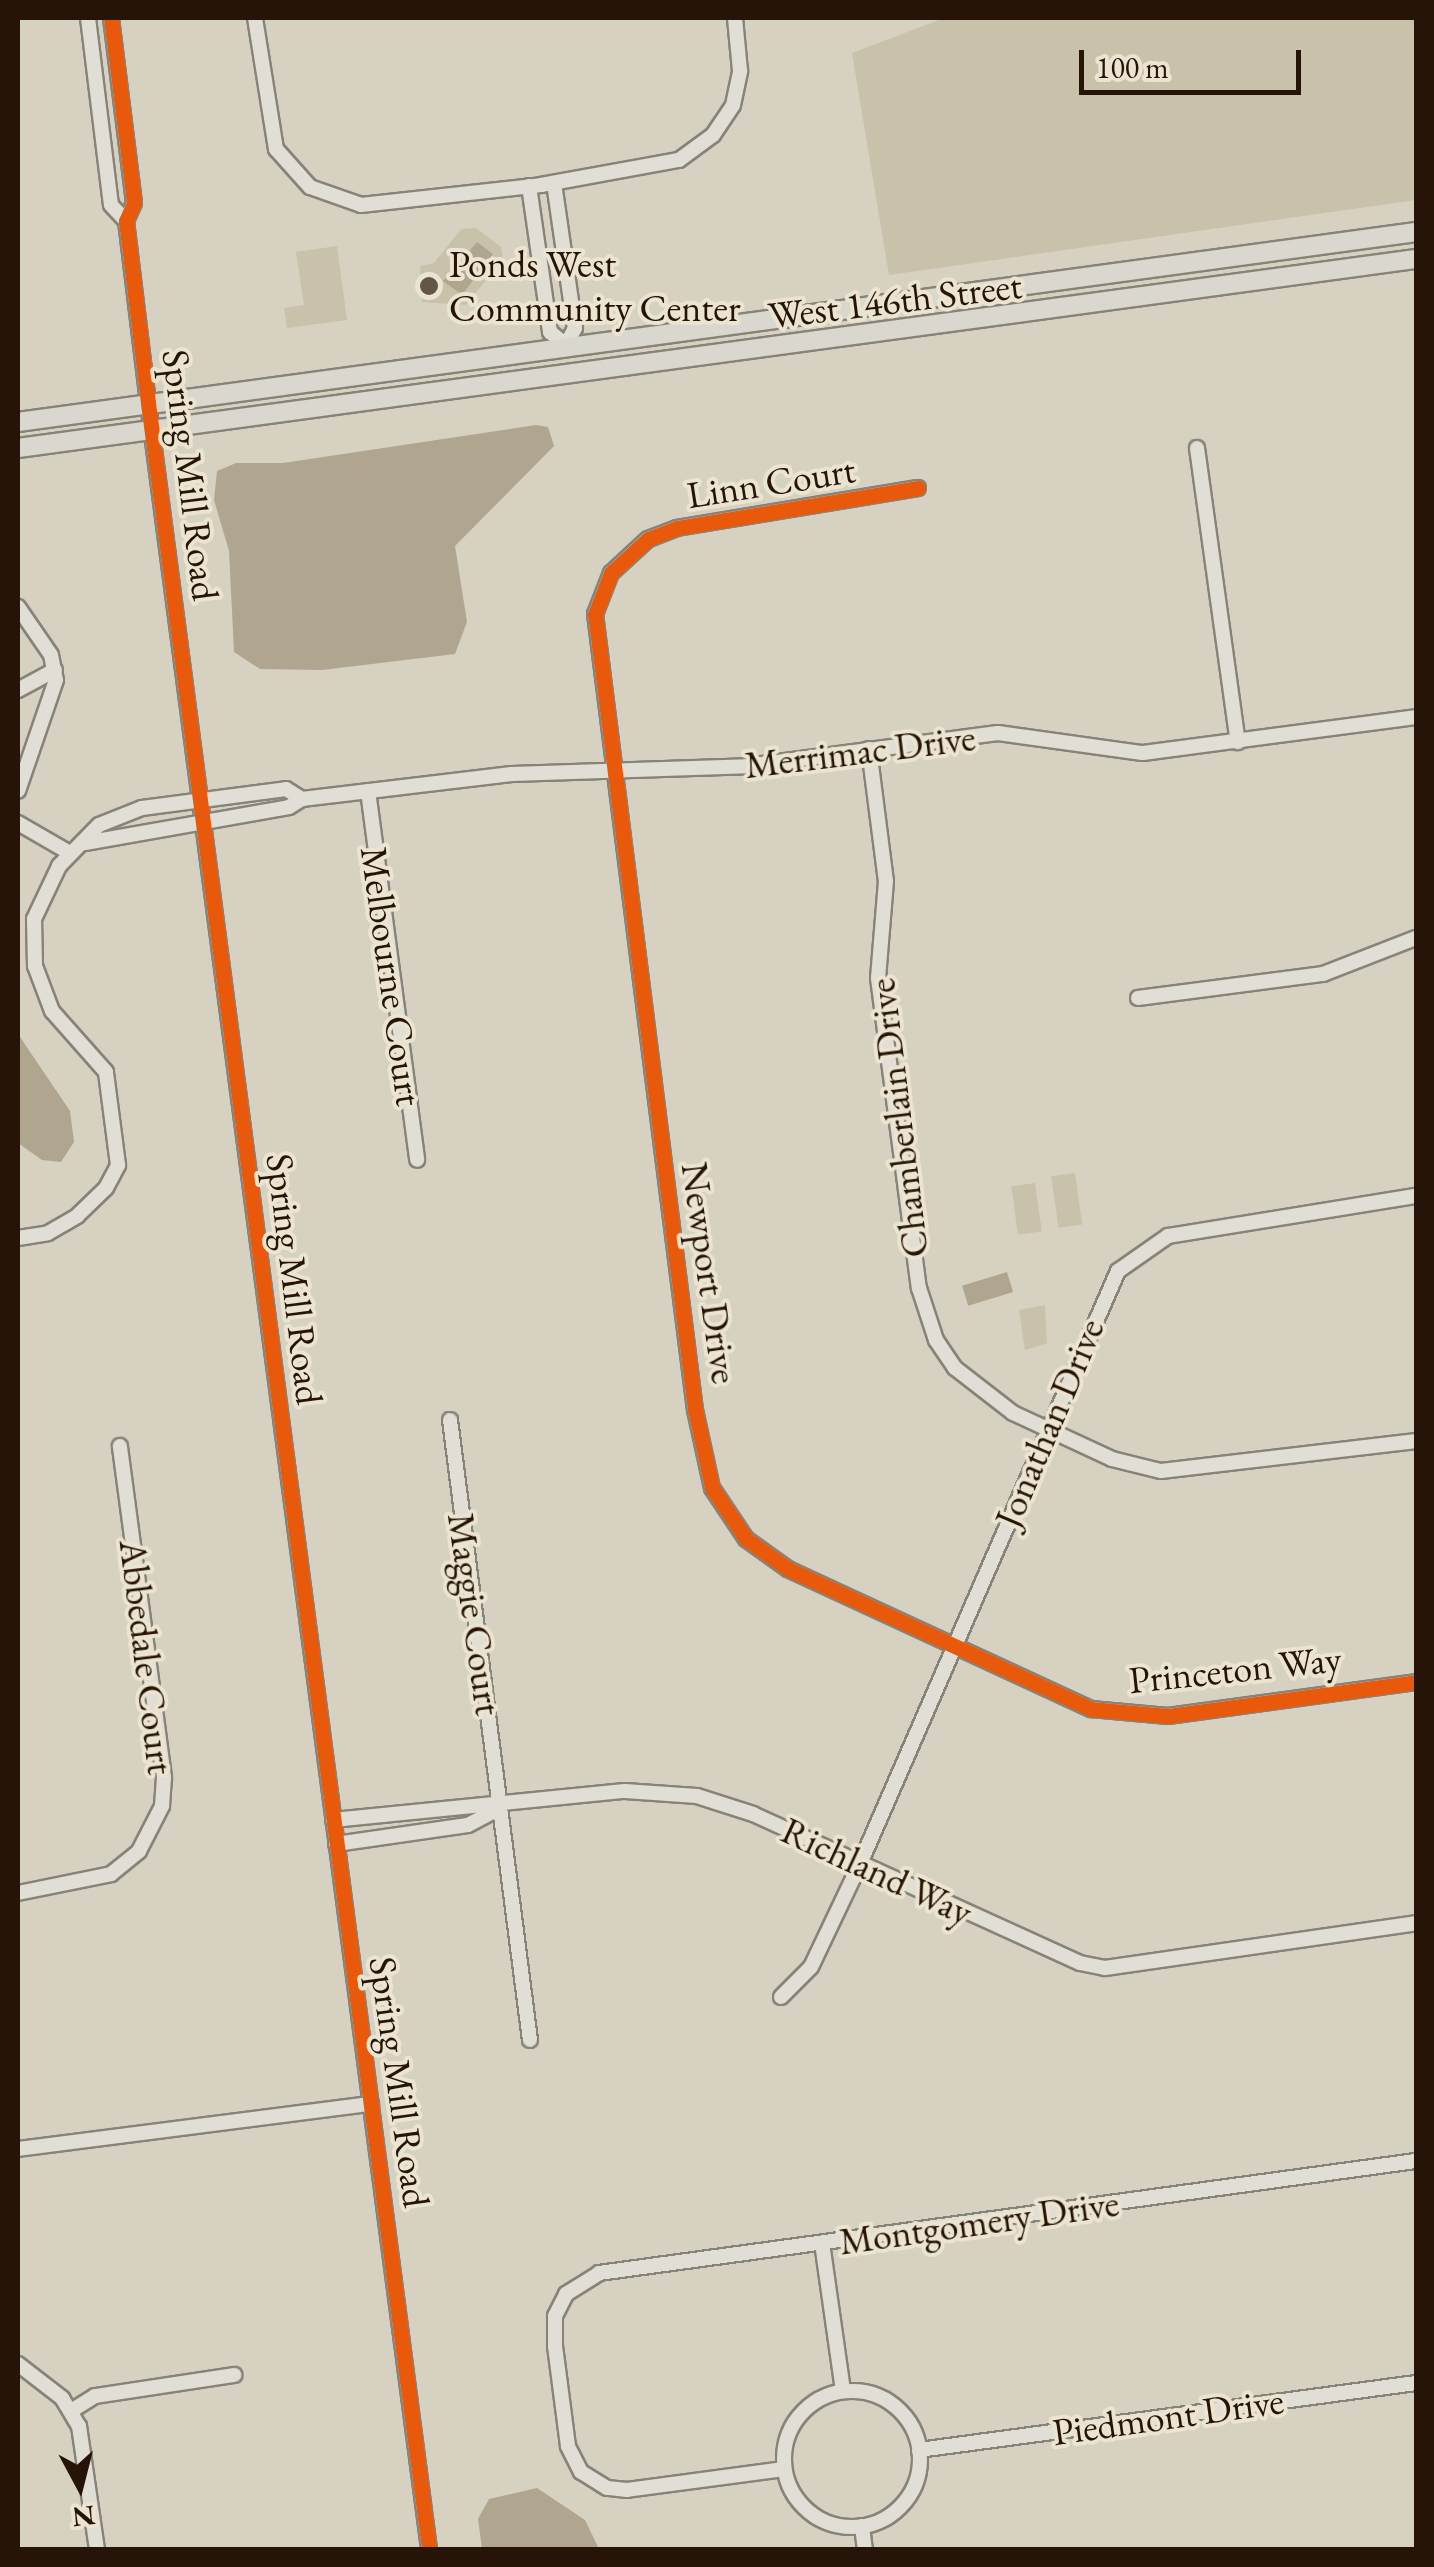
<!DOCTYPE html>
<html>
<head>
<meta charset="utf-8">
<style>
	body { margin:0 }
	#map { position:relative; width:1434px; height:2567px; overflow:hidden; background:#d6d1c0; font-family:"EB Garamond",serif }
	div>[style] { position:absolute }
	.green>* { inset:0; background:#c9c2ab; transform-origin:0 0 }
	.water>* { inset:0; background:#b0a690; transform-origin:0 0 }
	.roads { filter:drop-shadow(2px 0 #888378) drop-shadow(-2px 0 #888378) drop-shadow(0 2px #888378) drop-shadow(0 -2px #888378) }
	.minor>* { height:14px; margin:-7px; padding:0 7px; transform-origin:7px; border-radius:7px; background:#e0ded5 }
	.minor>.ring { margin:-7px; padding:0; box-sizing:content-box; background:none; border:14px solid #e0ded5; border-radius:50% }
	.major>* { height:18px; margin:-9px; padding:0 9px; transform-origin:9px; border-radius:9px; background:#dad8ce }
	.cycleway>* { height:15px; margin:-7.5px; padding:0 7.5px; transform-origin:7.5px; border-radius:7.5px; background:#e8590c }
	.dots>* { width:28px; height:28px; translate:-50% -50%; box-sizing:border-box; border:5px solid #eae4d1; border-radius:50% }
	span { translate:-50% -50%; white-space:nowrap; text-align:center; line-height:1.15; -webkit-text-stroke:8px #eae4d1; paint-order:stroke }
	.poi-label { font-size:38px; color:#251407 }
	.left { translate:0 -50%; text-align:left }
	.street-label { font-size:38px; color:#251407 }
	.frame { position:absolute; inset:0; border:20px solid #251407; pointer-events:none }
	.north { position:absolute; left:30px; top:2437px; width:100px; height:100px; -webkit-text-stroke:8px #eae4d1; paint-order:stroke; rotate:173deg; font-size:28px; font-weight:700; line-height:40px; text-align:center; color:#251407 }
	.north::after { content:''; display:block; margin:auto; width:35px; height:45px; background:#251407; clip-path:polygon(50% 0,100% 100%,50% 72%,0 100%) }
	.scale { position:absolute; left:1079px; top:50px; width:222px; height:45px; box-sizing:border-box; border:5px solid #251407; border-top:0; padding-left:12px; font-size:30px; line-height:35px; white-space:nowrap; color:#251407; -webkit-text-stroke:8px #eae4d1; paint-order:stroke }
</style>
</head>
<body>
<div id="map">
	<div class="green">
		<i style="clip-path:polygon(944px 18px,1416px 18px,1416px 200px,889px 275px,852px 53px)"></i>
		<i style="clip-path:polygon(476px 228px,501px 247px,503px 259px,466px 305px,422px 302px,420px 266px,434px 263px,461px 229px)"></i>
		<i style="clip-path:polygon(337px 246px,347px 320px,287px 328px,284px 308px,304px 305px,296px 252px)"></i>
		<i style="left:1075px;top:1173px;width:52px;height:24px;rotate:82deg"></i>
		<i style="left:1035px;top:1183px;width:49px;height:24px;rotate:82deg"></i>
		<i style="clip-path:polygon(1045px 1305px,1047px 1343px,1025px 1350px,1019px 1310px)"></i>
	</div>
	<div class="water">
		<i style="clip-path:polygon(477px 242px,493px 254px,462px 295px,443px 281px)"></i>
		<i style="clip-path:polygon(536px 425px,548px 427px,554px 446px,455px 546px,467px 622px,455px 654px,322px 670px,260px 669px,234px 652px,229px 551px,214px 500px,217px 471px,236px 463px,283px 463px)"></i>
		<i style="clip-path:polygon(18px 1034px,70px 1111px,74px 1142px,61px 1162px,42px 1160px,18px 1143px)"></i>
		<i style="left:1007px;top:1272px;width:21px;height:47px;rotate:73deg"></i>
		<i style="clip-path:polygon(537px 2488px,585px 2520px,599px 2549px,482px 2549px,478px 2519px,489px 2499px)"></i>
	</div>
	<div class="roads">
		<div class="minor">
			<i style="left:88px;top:18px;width:188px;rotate:83deg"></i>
			<i style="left:111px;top:205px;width:22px;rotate:47deg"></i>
			<i style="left:111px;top:18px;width:186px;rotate:82.9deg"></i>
			<i style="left:134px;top:203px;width:20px;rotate:114deg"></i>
			<i style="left:126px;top:221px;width:183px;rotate:83.1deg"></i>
			<i style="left:148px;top:403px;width:2165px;rotate:82.54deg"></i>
			<i style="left:255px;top:18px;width:133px;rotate:80.9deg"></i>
			<i style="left:276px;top:149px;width:51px;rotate:48.2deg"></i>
			<i style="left:310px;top:187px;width:54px;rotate:19.4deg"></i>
			<i style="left:361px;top:205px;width:181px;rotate:-6.3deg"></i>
			<i style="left:541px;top:185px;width:140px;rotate:-10.3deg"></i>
			<i style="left:679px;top:160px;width:42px;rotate:-36.3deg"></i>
			<i style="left:713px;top:135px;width:36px;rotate:-56deg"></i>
			<i style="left:733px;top:105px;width:35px;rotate:-78deg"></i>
			<i style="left:740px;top:71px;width:53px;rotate:-95.4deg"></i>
			<i style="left:554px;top:183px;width:147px;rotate:81.8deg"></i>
			<i style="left:575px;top:328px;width:19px;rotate:118deg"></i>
			<i style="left:529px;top:186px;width:148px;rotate:81.8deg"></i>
			<i style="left:550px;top:332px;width:21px;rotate:39deg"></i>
			<i style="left:1197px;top:448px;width:297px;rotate:82.1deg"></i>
			<i style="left:918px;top:488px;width:244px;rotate:170.6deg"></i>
			<i style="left:677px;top:528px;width:31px;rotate:159deg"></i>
			<i style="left:648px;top:539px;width:50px;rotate:137.4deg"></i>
			<i style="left:611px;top:573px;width:44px;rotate:111.3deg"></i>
			<i style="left:595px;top:614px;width:802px;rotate:82.84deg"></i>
			<i style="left:695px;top:1410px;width:80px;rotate:77.7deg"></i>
			<i style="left:712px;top:1488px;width:61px;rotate:56.3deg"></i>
			<i style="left:746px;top:1539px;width:52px;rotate:35.5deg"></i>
			<i style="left:788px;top:1569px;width:334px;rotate:24.8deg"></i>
			<i style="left:1091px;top:1709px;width:77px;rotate:5.2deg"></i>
			<i style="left:1168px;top:1716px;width:250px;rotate:-7.8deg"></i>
			<i style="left:18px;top:607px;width:58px;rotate:55.5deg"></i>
			<i style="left:51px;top:655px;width:25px;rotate:79deg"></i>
			<i style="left:56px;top:680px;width:117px;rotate:108.9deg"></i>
			<i style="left:18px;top:690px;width:42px;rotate:-28.4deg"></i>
			<i style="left:869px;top:749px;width:133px;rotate:82.7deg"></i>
			<i style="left:886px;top:881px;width:97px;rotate:94.7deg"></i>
			<i style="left:878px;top:978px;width:313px;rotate:82.5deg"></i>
			<i style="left:919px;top:1288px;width:55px;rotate:71.9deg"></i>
			<i style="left:936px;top:1340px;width:34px;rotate:56deg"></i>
			<i style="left:955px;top:1368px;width:73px;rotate:37.8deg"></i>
			<i style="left:1013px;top:1413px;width:109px;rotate:24.9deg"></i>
			<i style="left:1112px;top:1459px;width:50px;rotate:13.8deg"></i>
			<i style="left:1161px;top:1471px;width:257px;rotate:-6.7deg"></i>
			<i style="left:368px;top:791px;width:372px;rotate:82.4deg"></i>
			<i style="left:18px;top:823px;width:60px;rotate:30deg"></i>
			<i style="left:85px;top:843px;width:207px;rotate:-10deg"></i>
			<i style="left:289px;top:807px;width:15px;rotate:-32deg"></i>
			<i style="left:302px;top:799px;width:211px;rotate:-6.8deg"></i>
			<i style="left:512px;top:774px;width:235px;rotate:-1.9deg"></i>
			<i style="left:747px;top:766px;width:253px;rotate:-7.5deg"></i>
			<i style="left:998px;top:733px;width:146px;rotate:7.9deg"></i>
			<i style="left:1143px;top:753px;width:275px;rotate:-7.5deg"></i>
			<i style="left:1138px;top:998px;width:187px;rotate:-7.4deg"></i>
			<i style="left:1323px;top:974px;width:100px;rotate:-21.2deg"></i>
			<i style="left:18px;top:1238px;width:30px;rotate:-9deg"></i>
			<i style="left:48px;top:1233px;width:34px;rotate:-30deg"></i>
			<i style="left:77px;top:1216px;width:40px;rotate:-44deg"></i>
			<i style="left:106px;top:1188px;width:26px;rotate:-62deg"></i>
			<i style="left:118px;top:1165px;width:94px;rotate:-97.4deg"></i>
			<i style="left:106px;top:1072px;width:81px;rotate:-131.5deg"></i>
			<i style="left:52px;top:1011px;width:48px;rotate:-110.7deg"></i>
			<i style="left:35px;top:966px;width:47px;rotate:-91.2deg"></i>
			<i style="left:34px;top:919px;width:59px;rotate:-64.7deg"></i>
			<i style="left:59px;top:866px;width:57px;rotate:-45.7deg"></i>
			<i style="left:99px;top:825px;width:46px;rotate:-21.6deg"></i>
			<i style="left:142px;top:808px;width:145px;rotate:-7.5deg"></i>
			<i style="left:286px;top:789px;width:19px;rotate:32deg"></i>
			<i style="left:450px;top:1420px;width:625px;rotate:82.65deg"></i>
			<i style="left:333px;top:1820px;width:293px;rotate:-5.7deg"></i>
			<i style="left:625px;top:1791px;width:72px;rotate:4deg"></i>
			<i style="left:697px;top:1796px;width:59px;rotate:17.8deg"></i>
			<i style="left:753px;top:1814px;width:359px;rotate:24.5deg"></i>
			<i style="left:1080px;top:1963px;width:25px;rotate:11deg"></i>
			<i style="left:1105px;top:1968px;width:314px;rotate:-8.2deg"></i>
			<i style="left:336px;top:1844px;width:133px;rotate:-8.2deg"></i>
			<i style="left:468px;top:1825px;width:36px;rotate:-28deg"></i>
			<i style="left:18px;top:1893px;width:95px;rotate:-11.5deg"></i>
			<i style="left:111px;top:1874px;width:36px;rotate:-39deg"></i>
			<i style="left:139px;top:1851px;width:51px;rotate:-62.9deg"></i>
			<i style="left:162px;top:1806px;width:29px;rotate:-86deg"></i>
			<i style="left:164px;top:1777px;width:334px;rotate:-97.6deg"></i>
			<i style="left:781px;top:1997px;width:42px;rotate:-45deg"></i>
			<i style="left:811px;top:1967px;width:112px;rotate:-64.6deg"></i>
			<i style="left:859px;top:1866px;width:649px;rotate:-66.48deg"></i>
			<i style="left:1118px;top:1271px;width:61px;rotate:-35deg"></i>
			<i style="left:1168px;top:1236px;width:251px;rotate:-9.2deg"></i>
			<i style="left:18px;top:2149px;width:356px;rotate:-7.3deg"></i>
			<i style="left:822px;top:2243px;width:149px;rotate:81.9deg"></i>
			<i style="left:18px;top:2364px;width:56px;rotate:37.7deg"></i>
			<i style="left:62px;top:2398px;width:33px;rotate:59deg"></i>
			<i style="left:79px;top:2426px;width:125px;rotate:81.7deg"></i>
			<i class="ring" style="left:784px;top:2391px;width:122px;height:122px"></i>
			<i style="left:71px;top:2411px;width:28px;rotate:-32deg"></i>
			<i style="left:95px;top:2396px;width:141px;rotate:-8.6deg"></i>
			<i style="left:919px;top:2450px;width:501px;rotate:-7.68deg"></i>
			<i style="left:784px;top:2469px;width:158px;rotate:172.4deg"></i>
			<i style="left:627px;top:2490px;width:20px;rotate:-174deg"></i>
			<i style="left:607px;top:2488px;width:31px;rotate:-148deg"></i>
			<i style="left:581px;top:2472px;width:29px;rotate:-117deg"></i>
			<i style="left:568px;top:2446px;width:101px;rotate:-97.4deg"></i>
			<i style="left:555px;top:2346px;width:30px;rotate:-90deg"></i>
			<i style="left:555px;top:2316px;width:25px;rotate:-63deg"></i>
			<i style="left:566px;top:2294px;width:39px;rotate:-32deg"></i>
			<i style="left:599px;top:2273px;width:825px;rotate:-7.81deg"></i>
			<i style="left:862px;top:2526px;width:24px;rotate:83deg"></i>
		</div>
		<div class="major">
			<i style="left:18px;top:422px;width:1411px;rotate:-7.74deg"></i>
			<i style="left:18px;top:448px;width:1411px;rotate:-7.7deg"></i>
		</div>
	</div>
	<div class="cycleway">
		<i style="left:111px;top:18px;width:186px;rotate:82.9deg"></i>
		<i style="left:134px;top:203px;width:20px;rotate:114deg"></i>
		<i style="left:126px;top:221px;width:183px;rotate:83.1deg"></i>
		<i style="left:148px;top:403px;width:2165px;rotate:82.54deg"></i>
		<i style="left:918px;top:488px;width:244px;rotate:170.6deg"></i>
		<i style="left:677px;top:528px;width:31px;rotate:159deg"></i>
		<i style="left:648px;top:539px;width:50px;rotate:137.4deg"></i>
		<i style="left:611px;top:573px;width:44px;rotate:111.3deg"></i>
		<i style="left:595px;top:614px;width:802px;rotate:82.84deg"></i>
		<i style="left:695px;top:1410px;width:80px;rotate:77.7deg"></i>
		<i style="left:712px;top:1488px;width:61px;rotate:56.3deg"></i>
		<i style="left:746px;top:1539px;width:52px;rotate:35.5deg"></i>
		<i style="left:788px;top:1569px;width:334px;rotate:24.8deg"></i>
		<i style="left:1091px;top:1709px;width:77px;rotate:5.2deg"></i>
		<i style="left:1168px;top:1716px;width:250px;rotate:-7.8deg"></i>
	</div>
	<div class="dots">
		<i style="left:429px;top:286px;background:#635648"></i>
	</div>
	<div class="poi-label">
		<span class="left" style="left:449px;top:286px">Ponds West<br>Community Center</span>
	</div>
	<div class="street-label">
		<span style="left:895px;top:300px;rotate:-7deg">West 146th Street</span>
		<span style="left:191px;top:475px;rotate:83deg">Spring Mill Road</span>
		<span style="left:771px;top:482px;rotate:-9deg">Linn Court</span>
		<span style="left:860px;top:751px;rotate:-7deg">Merrimac Drive</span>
		<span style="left:392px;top:976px;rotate:82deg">Melbourne Court</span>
		<span style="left:898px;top:1118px;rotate:-97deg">Chamberlain Drive</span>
		<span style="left:710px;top:1273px;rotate:82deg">Newport Drive</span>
		<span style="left:295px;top:1279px;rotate:83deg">Spring Mill Road</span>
		<span style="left:1049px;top:1423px;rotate:-67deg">Jonathan Drive</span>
		<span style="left:475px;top:1614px;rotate:82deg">Maggie Court</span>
		<span style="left:147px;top:1657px;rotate:83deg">Abbedale Court</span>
		<span style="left:1235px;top:1669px;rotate:-6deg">Princeton Way</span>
		<span style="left:877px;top:1871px;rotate:25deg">Richland Way</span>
		<span style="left:400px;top:2082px;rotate:82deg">Spring Mill Road</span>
		<span style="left:979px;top:2222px;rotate:-8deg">Montgomery Drive</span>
		<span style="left:1168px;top:2416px;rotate:-8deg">Piedmont Drive</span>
	</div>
	<div class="frame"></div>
	<div class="north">N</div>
	<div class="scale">100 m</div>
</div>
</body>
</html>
